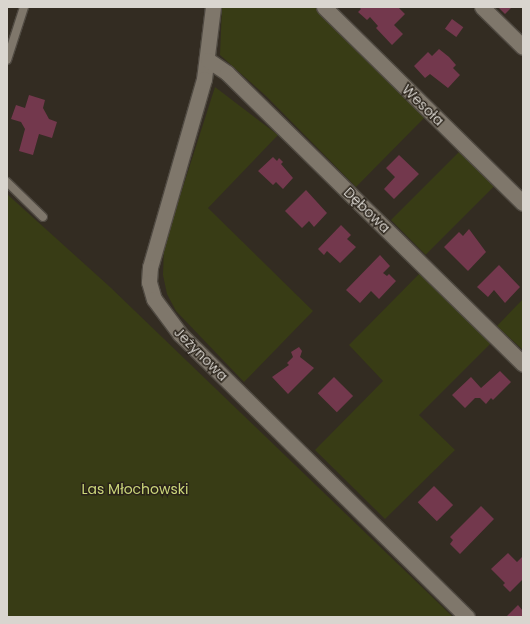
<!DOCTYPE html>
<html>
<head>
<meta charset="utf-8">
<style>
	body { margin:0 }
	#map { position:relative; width:530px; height:624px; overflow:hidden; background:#332c22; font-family:Poppins,sans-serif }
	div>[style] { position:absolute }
	.green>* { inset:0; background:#383c15; transform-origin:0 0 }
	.building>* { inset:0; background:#73384d; transform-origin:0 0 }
	.roads { filter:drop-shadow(1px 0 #504a42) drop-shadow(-1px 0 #504a42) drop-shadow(0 1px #504a42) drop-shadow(0 -1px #504a42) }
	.lane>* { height:8px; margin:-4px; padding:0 4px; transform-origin:4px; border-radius:4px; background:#7f776b }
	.street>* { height:15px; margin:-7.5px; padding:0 7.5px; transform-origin:7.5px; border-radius:7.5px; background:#7f776b }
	span { translate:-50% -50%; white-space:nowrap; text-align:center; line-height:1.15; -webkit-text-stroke:3px #292219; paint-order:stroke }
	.street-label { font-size:14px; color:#d9d5cf }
	.park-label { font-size:14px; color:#cbd67a }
	.frame { position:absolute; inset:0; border:8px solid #d9d5cf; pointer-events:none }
</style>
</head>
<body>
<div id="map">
	<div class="green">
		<i style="clip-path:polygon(222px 7px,315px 7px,426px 116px,356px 187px,266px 96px,220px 55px)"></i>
		<i style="clip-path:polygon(215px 87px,278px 135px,208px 208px,313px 311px,244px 382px,176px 311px,167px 294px,163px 275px,164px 246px)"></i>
		<i style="left:461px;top:150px;width:49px;height:99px;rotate:45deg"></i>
		<i style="clip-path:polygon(7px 194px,110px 287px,453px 617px,7px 617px)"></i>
		<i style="clip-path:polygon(420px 273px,491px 343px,419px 415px,455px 450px,385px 519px,315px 450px,383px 381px,349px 345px)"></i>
		<i style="clip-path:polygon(523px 299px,523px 350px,497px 326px)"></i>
	</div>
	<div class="building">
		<i style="clip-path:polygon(359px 7px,398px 7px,405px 14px,394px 25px,403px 34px,392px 45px,376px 28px,378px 26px,370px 17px,367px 20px,358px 12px,361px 9px)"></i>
		<i style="clip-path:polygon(498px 7px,512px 7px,505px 14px)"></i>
		<i style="left:452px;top:19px;width:14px;height:12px;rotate:36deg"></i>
		<i style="clip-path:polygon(439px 49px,449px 57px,456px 65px,453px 68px,460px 75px,448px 88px,430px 74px,425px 78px,414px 66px,428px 52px,432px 56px)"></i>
		<i style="clip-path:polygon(29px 95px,45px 100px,43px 108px,49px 119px,57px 122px,52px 138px,39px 134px,33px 155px,19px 151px,25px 129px,21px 122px,11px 119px,16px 105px,25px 108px)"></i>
		<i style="clip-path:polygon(399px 155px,419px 174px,394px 199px,384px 189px,395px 177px,386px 168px)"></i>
		<i style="clip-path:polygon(273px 157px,277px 161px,279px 158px,283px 162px,281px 164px,293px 178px,283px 189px,276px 182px,273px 185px,258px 171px)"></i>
		<i style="clip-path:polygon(306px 190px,327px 213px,314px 227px,309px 221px,302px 228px,285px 211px)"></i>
		<i style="clip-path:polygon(341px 225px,351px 235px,347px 239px,356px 247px,340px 263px,327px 251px,324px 255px,318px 249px)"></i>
		<i style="clip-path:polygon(469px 229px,486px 252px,468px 271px,444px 247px,459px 232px,463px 236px)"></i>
		<i style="clip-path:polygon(380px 255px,390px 266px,383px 273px,387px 276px,389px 274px,396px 281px,379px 299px,371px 291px,360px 303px,346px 290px)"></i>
		<i style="clip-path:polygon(499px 265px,520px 287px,505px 303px,494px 290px,488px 297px,477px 287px)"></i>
		<i style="clip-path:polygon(299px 347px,302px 351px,300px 357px,314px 368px,288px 394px,272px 377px,289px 365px,287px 363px,293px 357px,291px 352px)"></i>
		<i style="clip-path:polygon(500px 371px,511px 382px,493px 400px,491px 398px,486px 404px,480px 398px,475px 398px,465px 408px,452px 395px,471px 377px,481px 388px)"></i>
		<i style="left:334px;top:377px;width:27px;height:23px;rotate:45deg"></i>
		<i style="left:434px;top:486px;width:27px;height:23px;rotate:45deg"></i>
		<i style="clip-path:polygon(481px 506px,494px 519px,460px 554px,450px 544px,453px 540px,450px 537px)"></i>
		<i style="clip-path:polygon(508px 553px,517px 562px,523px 556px,523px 579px,510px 592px,503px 585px,505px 583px,491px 569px)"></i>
		<i style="clip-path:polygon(518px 605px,523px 611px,523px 617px,506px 617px)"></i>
	</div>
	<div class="roads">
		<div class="lane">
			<i style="left:7px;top:60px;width:56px;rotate:-72.2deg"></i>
			<i style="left:7px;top:182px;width:50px;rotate:44.2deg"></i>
		</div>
		<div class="street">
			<i style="left:213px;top:7px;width:73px;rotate:97.1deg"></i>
			<i style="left:204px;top:79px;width:196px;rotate:106deg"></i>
			<i style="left:150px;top:267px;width:15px;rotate:94deg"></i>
			<i style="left:149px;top:282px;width:18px;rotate:74deg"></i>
			<i style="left:154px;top:299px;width:44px;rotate:53.4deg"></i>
			<i style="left:180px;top:334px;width:403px;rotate:44.6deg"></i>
			<i style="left:324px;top:7px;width:279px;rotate:44.6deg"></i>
			<i style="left:482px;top:7px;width:57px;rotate:44.3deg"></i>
			<i style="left:208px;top:60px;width:23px;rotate:34deg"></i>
			<i style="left:227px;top:73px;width:415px;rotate:44.5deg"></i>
		</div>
	</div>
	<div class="street-label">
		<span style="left:423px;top:105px;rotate:44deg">Wesoła</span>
		<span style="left:367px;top:210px;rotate:44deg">Dębowa</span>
		<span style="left:201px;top:354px;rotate:45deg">Jeżynowa</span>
	</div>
	<div class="park-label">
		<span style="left:135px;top:489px">Las Młochowski</span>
	</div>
	<div class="frame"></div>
</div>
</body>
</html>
